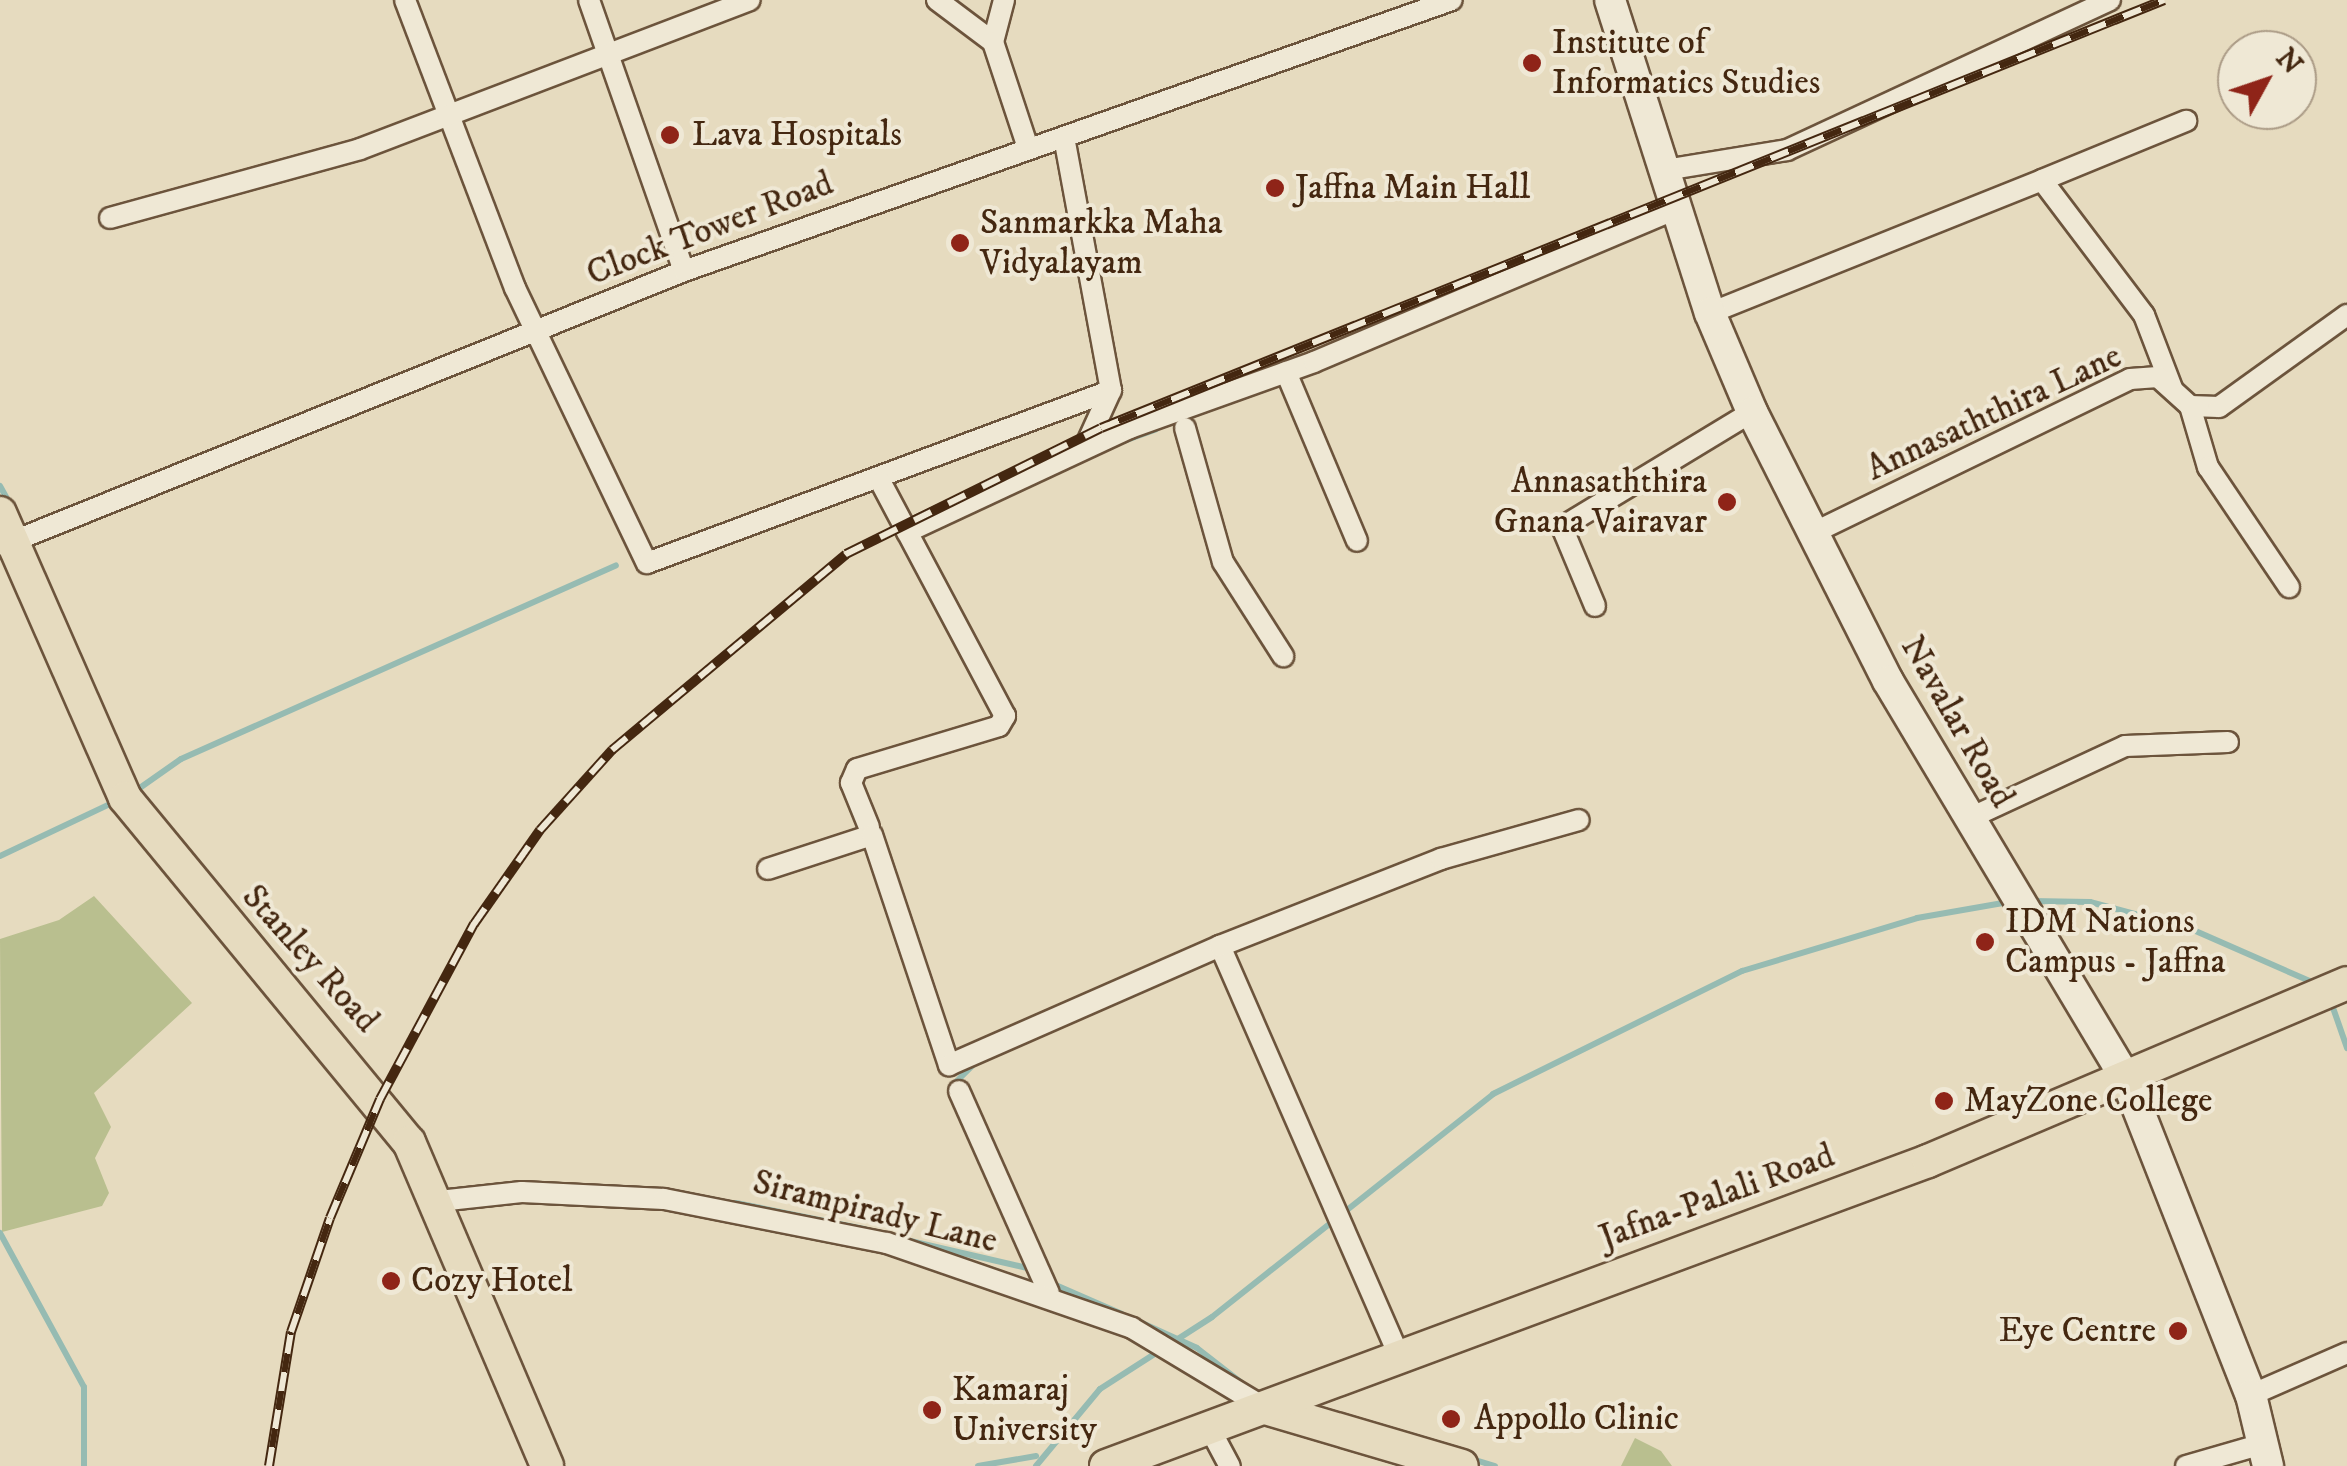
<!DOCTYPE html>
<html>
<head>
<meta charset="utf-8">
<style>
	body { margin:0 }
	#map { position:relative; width:2347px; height:1466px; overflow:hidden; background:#e6dbbf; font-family:"IM FELL DW Pica",serif }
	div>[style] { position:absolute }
	.green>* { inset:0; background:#b9bf8f }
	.stream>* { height:6px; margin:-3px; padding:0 3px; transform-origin:3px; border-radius:3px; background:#96bbb2 }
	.roads { filter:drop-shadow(2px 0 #6c543c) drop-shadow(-2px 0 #6c543c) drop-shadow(0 2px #6c543c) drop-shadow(0 -2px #6c543c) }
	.street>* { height:20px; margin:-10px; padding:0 10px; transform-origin:10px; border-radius:10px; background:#efe8d5 }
	.secondary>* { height:30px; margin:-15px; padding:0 15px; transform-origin:15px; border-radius:15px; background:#efe8d5 }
	.primary>* { height:32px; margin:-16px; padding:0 16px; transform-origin:16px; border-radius:16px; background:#e6dbbf }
	.rail>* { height:10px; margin-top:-5px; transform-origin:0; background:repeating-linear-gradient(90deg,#efe8d5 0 19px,#442710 0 38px); box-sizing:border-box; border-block:2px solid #442710 }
	.dots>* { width:28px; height:28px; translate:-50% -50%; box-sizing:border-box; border:5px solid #efe8d5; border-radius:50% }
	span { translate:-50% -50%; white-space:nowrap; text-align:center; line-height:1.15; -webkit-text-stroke:8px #efe8d5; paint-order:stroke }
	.poi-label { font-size:35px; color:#442710 }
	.left { translate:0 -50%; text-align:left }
	.right { translate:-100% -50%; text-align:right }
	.street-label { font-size:35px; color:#442710 }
	.north { position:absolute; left:2217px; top:30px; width:100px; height:100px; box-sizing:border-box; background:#efe8d5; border:2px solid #ab9b86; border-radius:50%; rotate:50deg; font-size:28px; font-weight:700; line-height:40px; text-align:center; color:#442710 }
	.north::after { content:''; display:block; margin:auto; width:35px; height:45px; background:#8f2418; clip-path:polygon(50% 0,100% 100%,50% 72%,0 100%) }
</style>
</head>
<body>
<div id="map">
	<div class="green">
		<i style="clip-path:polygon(94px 896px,192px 1003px,94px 1093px,111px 1127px,95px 1158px,109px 1193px,102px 1206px,2px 1232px,0 939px,59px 920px)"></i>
		<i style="clip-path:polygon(1635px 1438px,1661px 1451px,1672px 1466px,1621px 1466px)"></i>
	</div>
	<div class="stream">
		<i style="left:1121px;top:442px;width:37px;rotate:-20deg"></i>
		<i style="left:0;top:486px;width:18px;rotate:61deg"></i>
		<i style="left:134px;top:792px;width:57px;rotate:-35.1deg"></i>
		<i style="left:181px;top:759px;width:476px;rotate:-24deg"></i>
		<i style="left:0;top:856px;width:126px;rotate:-25.3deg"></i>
		<i style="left:2032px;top:901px;width:58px;rotate:1deg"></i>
		<i style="left:2090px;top:902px;width:105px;rotate:15deg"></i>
		<i style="left:2191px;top:929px;width:134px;rotate:23.7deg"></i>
		<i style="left:913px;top:927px;width:85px;rotate:73.7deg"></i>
		<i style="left:2331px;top:1002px;width:49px;rotate:70.8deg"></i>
		<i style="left:954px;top:1084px;width:28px;rotate:-45deg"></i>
		<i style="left:736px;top:1203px;width:132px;rotate:11.4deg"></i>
		<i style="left:0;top:1233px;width:175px;rotate:61.4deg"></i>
		<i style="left:84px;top:1387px;width:79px;rotate:90deg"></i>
		<i style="left:906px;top:1240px;width:129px;rotate:13deg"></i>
		<i style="left:1051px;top:1283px;width:77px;rotate:23.6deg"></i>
		<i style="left:1142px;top:1323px;width:60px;rotate:24.4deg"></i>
		<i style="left:1197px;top:1348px;width:57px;rotate:37.9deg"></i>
		<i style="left:1472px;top:1459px;width:24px;rotate:17deg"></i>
		<i style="left:978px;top:1466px;width:59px;rotate:-9.8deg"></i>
		<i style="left:1036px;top:1466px;width:100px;rotate:-50.3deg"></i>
		<i style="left:1100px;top:1389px;width:133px;rotate:-32.7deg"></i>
		<i style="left:1212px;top:1317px;width:359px;rotate:-38.4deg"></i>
		<i style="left:1493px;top:1094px;width:278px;rotate:-26.3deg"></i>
		<i style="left:1742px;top:971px;width:183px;rotate:-16.8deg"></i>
		<i style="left:1917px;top:918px;width:93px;rotate:-9.9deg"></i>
	</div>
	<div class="roads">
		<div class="street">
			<i style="left:405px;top:0;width:308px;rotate:69.1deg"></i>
			<i style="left:515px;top:288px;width:305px;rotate:64.4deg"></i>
			<i style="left:647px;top:563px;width:495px;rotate:-20.4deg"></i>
			<i style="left:589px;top:0;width:287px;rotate:70.7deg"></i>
			<i style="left:937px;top:0;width:70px;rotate:36.9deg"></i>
			<i style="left:1004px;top:0;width:43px;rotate:104.7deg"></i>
			<i style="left:993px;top:42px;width:112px;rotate:71.7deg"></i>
			<i style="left:1064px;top:137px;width:257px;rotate:79.5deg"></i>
			<i style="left:1111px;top:390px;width:63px;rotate:114.5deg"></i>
			<i style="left:1665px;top:170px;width:124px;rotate:-9.3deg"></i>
			<i style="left:1787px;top:150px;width:356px;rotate:-24.9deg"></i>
			<i style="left:110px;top:218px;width:259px;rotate:-15.4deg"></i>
			<i style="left:360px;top:149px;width:417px;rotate:-20.9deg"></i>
			<i style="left:1710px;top:313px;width:358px;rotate:-21.8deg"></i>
			<i style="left:1286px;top:372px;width:183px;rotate:67.2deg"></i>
			<i style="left:2172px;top:388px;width:78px;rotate:-111deg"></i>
			<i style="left:2144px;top:315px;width:169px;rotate:-127.1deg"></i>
			<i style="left:2042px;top:180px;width:156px;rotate:-22.3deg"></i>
			<i style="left:2190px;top:406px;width:64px;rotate:73.6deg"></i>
			<i style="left:2208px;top:467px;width:145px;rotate:56deg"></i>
			<i style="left:1185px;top:428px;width:139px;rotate:74.2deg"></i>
			<i style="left:1223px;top:562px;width:112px;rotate:57.4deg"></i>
			<i style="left:907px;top:532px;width:246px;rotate:-25deg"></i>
			<i style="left:1130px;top:428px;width:195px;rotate:-19.7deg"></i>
			<i style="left:1314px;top:362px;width:395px;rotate:-22.9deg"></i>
			<i style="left:1813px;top:533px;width:352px;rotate:-25.9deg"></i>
			<i style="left:2130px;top:379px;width:28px;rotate:-4deg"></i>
			<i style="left:2158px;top:377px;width:43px;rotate:42.2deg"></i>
			<i style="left:2190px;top:406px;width:29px;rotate:2deg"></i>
			<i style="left:2219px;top:407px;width:158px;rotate:-35.7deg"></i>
			<i style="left:4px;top:545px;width:733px;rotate:-21.95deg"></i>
			<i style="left:684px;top:271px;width:814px;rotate:-19.44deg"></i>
			<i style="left:1595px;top:606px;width:86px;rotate:-112.7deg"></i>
			<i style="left:1562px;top:527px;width:222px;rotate:-31.2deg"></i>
			<i style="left:1970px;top:818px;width:171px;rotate:-24.9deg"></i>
			<i style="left:2125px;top:746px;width:103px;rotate:-2.2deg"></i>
			<i style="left:869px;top:827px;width:48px;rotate:-112.2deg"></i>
			<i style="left:851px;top:783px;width:15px;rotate:-67deg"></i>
			<i style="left:857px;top:769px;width:148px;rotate:-16.8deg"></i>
			<i style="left:999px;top:726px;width:12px;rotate:-59deg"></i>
			<i style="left:1005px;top:716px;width:264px;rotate:-118deg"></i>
			<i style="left:768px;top:869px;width:109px;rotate:-18.1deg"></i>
			<i style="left:872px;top:835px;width:243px;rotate:71.5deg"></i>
			<i style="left:949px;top:1065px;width:296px;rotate:-23.7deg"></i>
			<i style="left:1220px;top:946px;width:446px;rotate:66.4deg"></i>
			<i style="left:1220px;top:946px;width:238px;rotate:-21.5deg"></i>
			<i style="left:1441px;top:859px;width:143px;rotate:-15.8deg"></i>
			<i style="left:959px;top:1091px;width:221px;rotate:66deg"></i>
			<i style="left:439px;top:1201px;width:83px;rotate:-6.2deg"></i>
			<i style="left:522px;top:1192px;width:142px;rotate:2.8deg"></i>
			<i style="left:664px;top:1199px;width:227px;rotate:11.2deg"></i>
			<i style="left:887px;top:1243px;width:259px;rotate:19.1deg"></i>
			<i style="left:1132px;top:1328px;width:155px;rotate:31deg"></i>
			<i style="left:2251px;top:1395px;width:105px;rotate:-23.6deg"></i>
			<i style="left:1211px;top:1431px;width:40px;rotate:62deg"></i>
			<i style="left:2186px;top:1466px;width:79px;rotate:-16.1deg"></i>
		</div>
		<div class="secondary">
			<i style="left:1610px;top:0;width:329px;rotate:72.3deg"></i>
			<i style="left:1710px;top:313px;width:108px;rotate:67deg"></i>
			<i style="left:1752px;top:412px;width:301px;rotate:63.2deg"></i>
			<i style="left:1888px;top:681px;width:466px;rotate:59.1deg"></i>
			<i style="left:2127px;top:1081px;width:338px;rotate:68.5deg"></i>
			<i style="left:2251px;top:1395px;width:73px;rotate:76.5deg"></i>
		</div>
		<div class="primary">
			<i style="left:0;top:513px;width:311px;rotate:66.3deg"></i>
			<i style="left:125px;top:798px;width:446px;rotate:50.5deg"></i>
			<i style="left:409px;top:1142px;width:352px;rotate:66.9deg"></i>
			<i style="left:1265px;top:1408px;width:205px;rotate:16.4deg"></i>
			<i style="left:1106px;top:1466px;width:877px;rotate:-20.36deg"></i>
			<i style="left:1928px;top:1161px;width:455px;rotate:-23deg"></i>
		</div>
	</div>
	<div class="rail">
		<i style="left:269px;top:1466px;width:136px;rotate:-80.7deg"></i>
		<i style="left:291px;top:1332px;width:120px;rotate:-71.1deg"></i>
		<i style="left:330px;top:1218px;width:129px;rotate:-67.2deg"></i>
		<i style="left:380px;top:1099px;width:199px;rotate:-61.8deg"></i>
		<i style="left:474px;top:924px;width:115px;rotate:-54.9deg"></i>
		<i style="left:540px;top:830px;width:108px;rotate:-48deg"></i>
		<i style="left:612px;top:750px;width:305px;rotate:-39.9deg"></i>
		<i style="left:846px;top:554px;width:284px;rotate:-26.3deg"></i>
		<i style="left:1101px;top:428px;width:1146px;rotate:-21.93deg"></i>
	</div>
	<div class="dots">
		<i style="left:1532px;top:63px;background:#8f2418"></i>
		<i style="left:670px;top:135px;background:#8f2418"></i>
		<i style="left:1275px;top:188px;background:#8f2418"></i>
		<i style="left:960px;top:243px;background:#8f2418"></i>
		<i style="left:1727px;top:502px;background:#8f2418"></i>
		<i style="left:1985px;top:942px;background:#8f2418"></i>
		<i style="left:1944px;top:1101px;background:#8f2418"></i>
		<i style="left:391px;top:1281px;background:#8f2418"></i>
		<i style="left:2178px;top:1331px;background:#8f2418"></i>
		<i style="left:932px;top:1410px;background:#8f2418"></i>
		<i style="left:1451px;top:1419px;background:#8f2418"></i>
	</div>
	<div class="poi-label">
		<span class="left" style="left:1552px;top:63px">Institute of<br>Informatics Studies</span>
		<span class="left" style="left:692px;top:135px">Lava Hospitals</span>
		<span class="left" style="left:1295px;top:188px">Jaffna Main Hall</span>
		<span class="left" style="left:980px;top:243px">Sanmarkka Maha<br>Vidyalayam</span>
		<span class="right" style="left:1707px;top:502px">Annasaththira<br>Gnana Vairavar</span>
		<span class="left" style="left:2005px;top:942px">IDM Nations<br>Campus - Jaffna</span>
		<span class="left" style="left:1964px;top:1101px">MayZone College</span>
		<span class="left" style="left:411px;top:1281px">Cozy Hotel</span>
		<span class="right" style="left:2156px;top:1331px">Eye Centre</span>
		<span class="left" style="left:952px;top:1410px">Kamaraj<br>University</span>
		<span class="left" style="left:1474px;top:1419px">Appollo Clinic</span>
	</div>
	<div class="street-label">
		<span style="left:710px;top:229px;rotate:-21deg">Clock Tower Road</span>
		<span style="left:1994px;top:413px;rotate:-25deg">Annasaththira Lane</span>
		<span style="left:1957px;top:722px;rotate:60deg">Navalar Road</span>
		<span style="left:310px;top:959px;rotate:48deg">Stanley Road</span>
		<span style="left:1717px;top:1197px;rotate:-20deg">Jafna-Palali Road</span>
		<span style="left:875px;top:1212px;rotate:14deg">Sirampirady Lane</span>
	</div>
	<div class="north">N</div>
</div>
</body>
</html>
